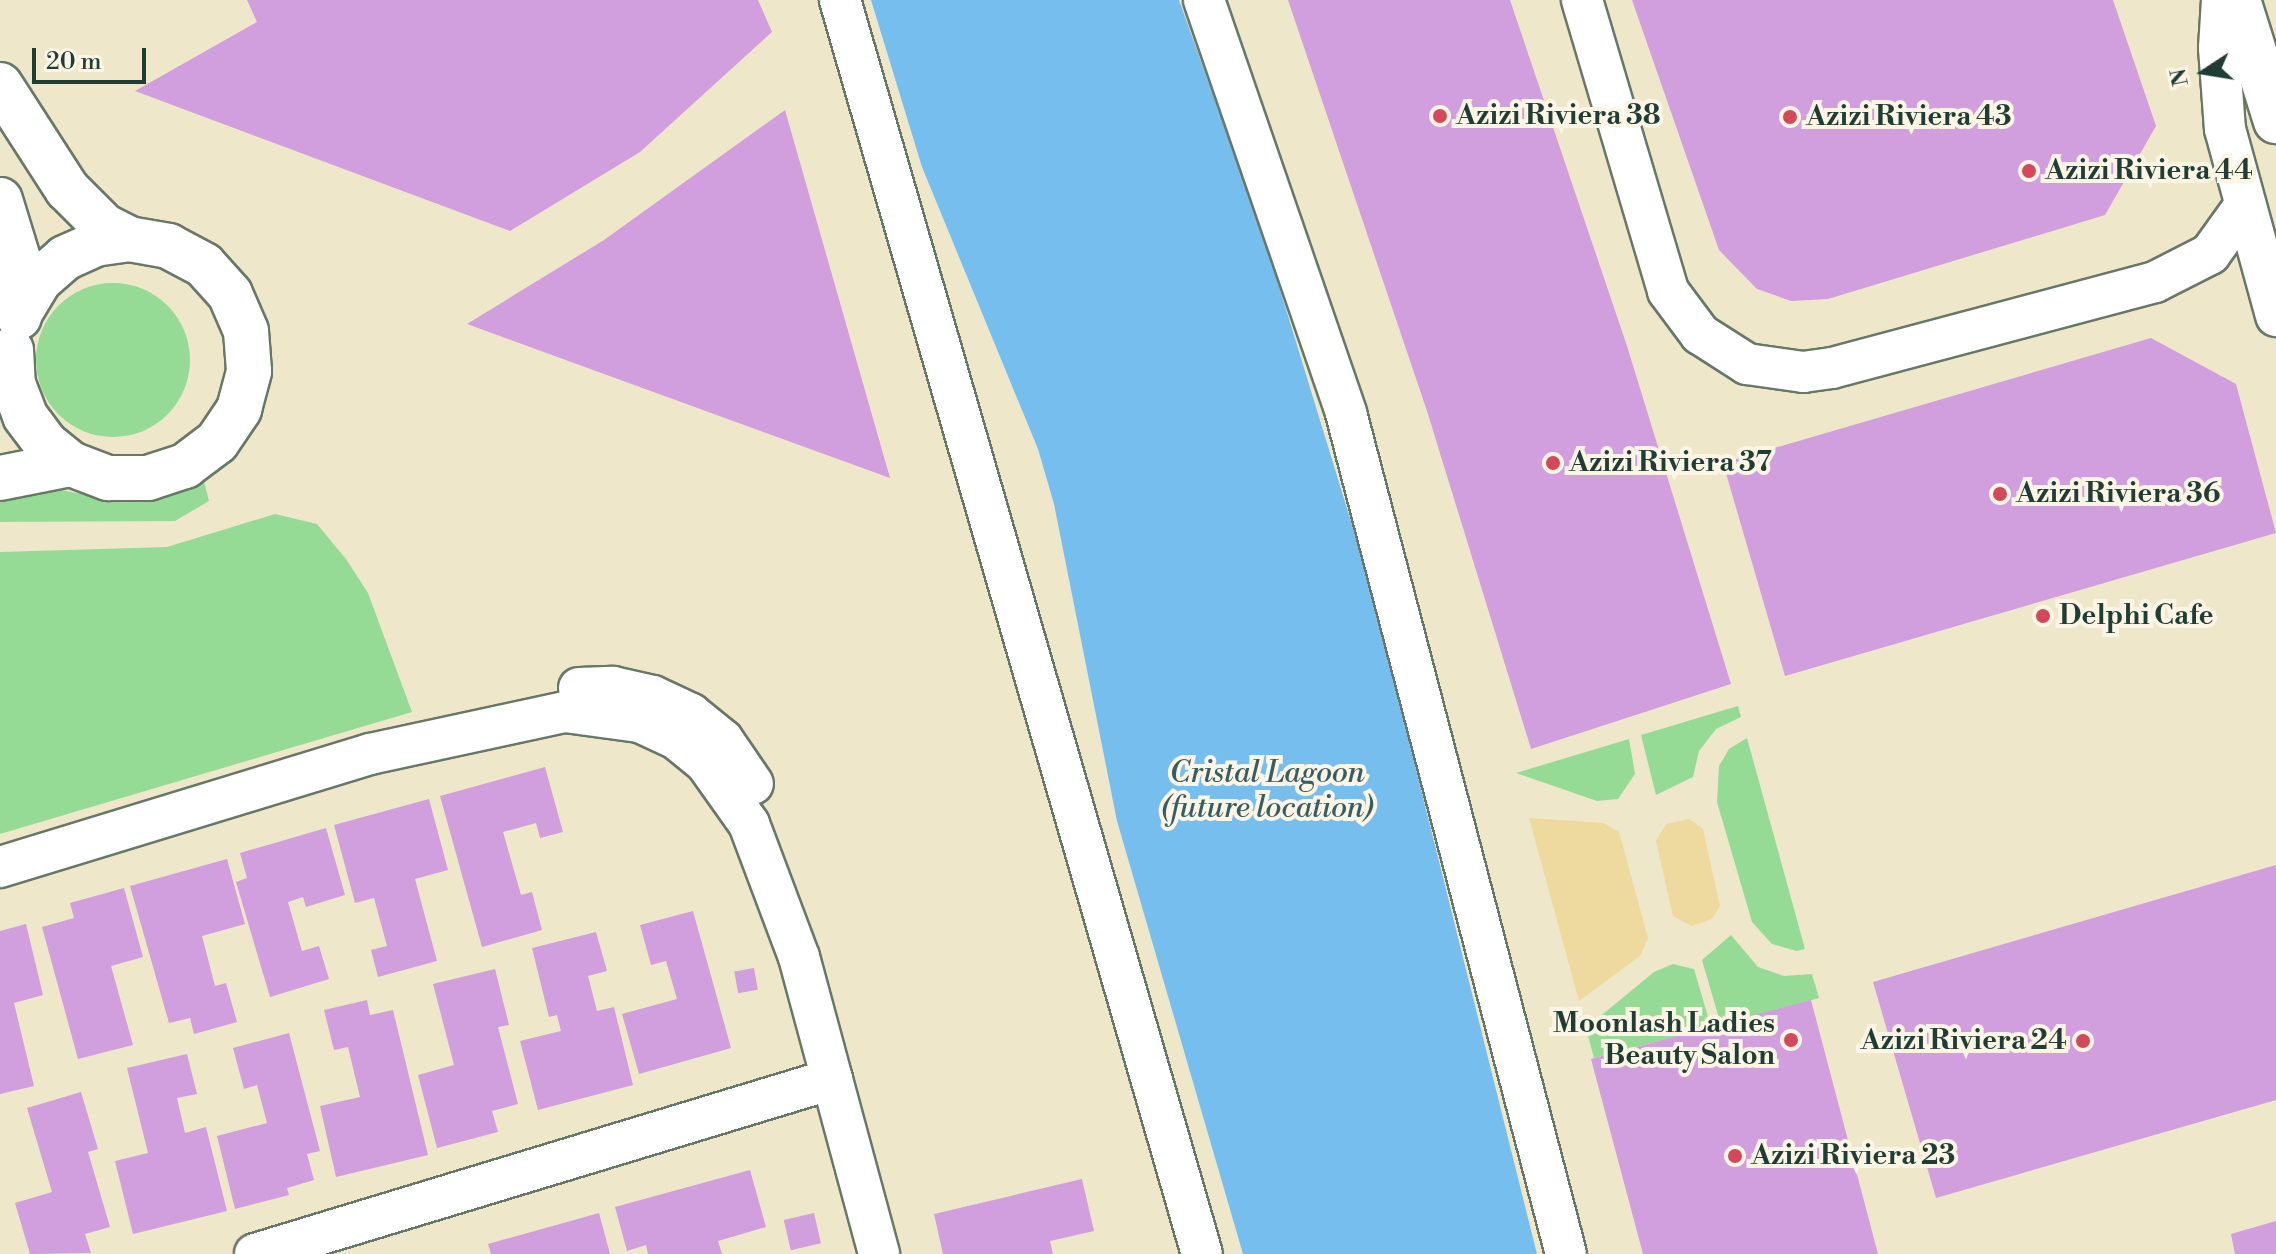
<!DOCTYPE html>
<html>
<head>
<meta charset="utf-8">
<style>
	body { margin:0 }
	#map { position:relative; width:2276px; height:1254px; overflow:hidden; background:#efe7ca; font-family:"Libre Bodoni",serif }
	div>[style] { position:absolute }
	.green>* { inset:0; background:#96db95 }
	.round { border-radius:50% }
	.sand>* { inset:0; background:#eeda9e }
	.water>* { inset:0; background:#76beee }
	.building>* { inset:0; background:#d19ede; transform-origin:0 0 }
	.roads { filter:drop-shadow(2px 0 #687868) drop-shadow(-2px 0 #687868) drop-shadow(0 2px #687868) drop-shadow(0 -2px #687868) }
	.minor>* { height:40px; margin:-20px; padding:0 20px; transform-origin:20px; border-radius:20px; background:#fff }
	.tertiary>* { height:44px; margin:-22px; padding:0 22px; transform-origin:22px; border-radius:22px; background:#fff }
	.dots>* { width:22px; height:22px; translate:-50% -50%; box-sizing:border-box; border:4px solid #fcf5e5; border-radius:50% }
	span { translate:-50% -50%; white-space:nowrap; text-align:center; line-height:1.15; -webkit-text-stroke:8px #fcf5e5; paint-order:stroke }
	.poi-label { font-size:28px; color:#1f3d34; font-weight:700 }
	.left { translate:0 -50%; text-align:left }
	.right { translate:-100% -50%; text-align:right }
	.water-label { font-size:30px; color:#355d62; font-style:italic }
	.north { position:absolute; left:2164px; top:32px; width:80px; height:80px; -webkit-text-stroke:6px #fcf5e5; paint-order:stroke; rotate:258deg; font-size:22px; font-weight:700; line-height:32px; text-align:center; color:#1f3d34 }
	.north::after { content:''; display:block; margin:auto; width:28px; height:36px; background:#1f3d34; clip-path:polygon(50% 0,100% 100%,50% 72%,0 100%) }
	.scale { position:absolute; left:32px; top:48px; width:114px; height:36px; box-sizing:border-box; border:4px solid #1f3d34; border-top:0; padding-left:10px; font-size:24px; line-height:28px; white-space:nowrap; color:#1f3d34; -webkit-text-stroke:6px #fcf5e5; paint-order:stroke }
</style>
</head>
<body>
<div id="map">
	<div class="green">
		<i class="round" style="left:36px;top:283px;width:154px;height:154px"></i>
		<i style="clip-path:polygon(204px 481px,209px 501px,175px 521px,0 522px,0 493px,40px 486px,124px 502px,167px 495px)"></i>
		<i style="clip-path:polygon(275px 514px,317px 524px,346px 559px,368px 593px,412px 712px,0 834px,0 552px,167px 547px)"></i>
		<i style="clip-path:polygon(1738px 706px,1741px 717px,1716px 729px,1699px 751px,1693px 777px,1656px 795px,1641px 735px)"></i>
		<i style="clip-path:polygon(1747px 738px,1805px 949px,1797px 951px,1772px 944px,1752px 922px,1717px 802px,1719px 766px,1729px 749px)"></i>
		<i style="clip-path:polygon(1629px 739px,1635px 774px,1618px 799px,1597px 801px,1516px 773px)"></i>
		<i style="clip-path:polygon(1731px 935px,1758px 967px,1784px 976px,1812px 974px,1819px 998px,1721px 1025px,1702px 960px)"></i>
		<i style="clip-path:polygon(1673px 964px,1694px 969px,1711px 1027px,1594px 1058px,1586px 1028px,1654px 972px)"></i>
	</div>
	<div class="sand">
		<i style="clip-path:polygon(1529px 818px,1604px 823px,1619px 832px,1648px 938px,1640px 956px,1579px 1001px)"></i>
		<i style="clip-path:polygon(1689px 819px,1703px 829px,1720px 906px,1712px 919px,1691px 926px,1673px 916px,1656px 841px,1666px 824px)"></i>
	</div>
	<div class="water">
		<i style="clip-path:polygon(871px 0,1179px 0,1262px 231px,1368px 577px,1537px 1254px,1243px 1254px,1117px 821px,1054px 504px,1038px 449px,922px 167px)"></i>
	</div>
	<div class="building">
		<i style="clip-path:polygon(247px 0,758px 0,772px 32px,640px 152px,510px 231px,135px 91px,257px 22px)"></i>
		<i style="clip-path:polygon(1288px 0,1510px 0,1627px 346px,1731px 684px,1531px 749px,1427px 411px)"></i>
		<i style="clip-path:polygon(1632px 0,2113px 0,2156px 126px,2105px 215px,1828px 299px,1791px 301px,1757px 289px,1719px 250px)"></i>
		<i style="clip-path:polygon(785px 110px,890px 478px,467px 324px,604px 240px)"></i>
		<i style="clip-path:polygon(2151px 338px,2236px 384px,2276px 533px,1785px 676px,1723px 463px)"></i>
		<i style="clip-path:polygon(545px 767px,563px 832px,540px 838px,536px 823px,503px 832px,521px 895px,532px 892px,542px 930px,482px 947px,440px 796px)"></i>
		<i style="clip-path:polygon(429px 799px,448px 870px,415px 879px,437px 961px,378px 977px,371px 950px,387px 946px,374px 898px,355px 903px,334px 825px)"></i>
		<i style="clip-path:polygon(326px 828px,345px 895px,306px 907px,303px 897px,288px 902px,302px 951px,319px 946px,329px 979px,270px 997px,236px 882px,247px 878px,240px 853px)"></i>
		<i style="clip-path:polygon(227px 859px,245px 924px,202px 936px,215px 986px,226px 983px,237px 1022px,194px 1034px,190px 1018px,169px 1023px,130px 886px)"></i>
		<i style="clip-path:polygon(2276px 865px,2276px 1100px,1936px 1198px,1873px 982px)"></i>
		<i style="clip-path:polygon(124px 888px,143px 957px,111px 966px,133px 1045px,78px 1059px,42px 927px,74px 918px,70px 903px)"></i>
		<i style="clip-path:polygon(693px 911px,731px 1048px,639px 1074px,622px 1014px,677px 999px,666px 961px,651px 965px,640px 925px)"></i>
		<i style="clip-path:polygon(26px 924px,43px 995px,14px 1003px,34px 1086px,0 1094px,0 931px)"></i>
		<i style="clip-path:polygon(596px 932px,607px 971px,588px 976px,597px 1011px,614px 1007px,633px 1085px,538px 1110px,520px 1041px,561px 1031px,557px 1015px,549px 1017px,532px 948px)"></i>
		<i style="left:754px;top:968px;width:22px;height:20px;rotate:80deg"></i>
		<i style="clip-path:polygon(495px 969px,509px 1025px,498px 1027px,518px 1104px,492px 1111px,498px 1132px,437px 1148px,418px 1075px,454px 1065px,433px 984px)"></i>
		<i style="clip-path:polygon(367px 1000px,370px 1015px,393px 1010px,428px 1155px,336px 1177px,320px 1106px,360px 1097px,348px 1047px,334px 1050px,324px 1010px)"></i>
		<i style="clip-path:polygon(1811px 1000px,1878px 1254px,1643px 1254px,1591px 1059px)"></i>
		<i style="clip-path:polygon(289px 1033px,320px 1151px,307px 1154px,314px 1180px,287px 1188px,289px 1195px,235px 1209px,217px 1136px,267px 1123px,257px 1085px,244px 1089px,233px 1048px)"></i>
		<i style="clip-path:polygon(187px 1054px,197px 1094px,177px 1098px,185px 1133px,206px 1127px,227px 1211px,133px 1234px,115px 1161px,148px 1153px,127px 1068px)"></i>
		<i style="clip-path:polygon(81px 1092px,98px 1149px,88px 1152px,110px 1227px,85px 1234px,91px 1253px,30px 1254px,15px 1203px,52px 1192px,27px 1108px)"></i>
		<i style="clip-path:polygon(750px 1170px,766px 1227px,718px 1241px,722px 1254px,648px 1254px,646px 1245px,627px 1251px,615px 1207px)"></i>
		<i style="clip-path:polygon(1082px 1179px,1094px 1231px,1050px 1241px,1053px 1254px,943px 1254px,934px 1214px)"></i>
		<i style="clip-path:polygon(599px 1213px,610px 1254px,491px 1254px,488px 1244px)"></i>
		<i style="left:814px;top:1213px;width:31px;height:31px;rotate:77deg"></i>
		<i style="clip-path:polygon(2276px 1221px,2276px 1254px,2235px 1254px,2231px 1234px)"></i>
	</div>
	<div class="roads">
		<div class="minor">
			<i style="left:840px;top:0;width:1305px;rotate:73.9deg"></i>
			<i style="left:1204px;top:0;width:437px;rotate:71deg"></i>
			<i style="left:1346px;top:413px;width:869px;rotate:75.34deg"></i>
			<i style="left:1582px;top:0;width:303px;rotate:73.5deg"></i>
			<i style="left:1668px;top:291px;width:54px;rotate:53.3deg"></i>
			<i style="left:1700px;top:334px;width:56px;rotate:32.6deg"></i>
			<i style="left:1747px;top:364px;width:57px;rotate:8.1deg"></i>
			<i style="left:1803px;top:372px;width:29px;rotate:-8deg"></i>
			<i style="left:1832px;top:368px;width:334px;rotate:-14.9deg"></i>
			<i style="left:2155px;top:282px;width:62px;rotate:-27deg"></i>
			<i style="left:2210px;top:254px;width:57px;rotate:-54.3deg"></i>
			<i style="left:2222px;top:0;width:48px;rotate:93.6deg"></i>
			<i style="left:2219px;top:48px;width:81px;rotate:85.8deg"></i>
			<i style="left:2225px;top:129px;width:194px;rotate:74.7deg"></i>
			<i style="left:579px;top:688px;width:34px;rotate:-2deg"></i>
			<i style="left:613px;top:687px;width:41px;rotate:12.7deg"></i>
			<i style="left:653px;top:696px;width:42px;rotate:25.3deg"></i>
			<i style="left:691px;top:714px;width:41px;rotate:39.1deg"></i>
			<i style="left:723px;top:740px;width:53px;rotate:55.7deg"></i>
			<i style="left:0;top:867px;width:387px;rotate:-17deg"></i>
			<i style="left:370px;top:754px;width:199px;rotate:-12.2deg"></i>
			<i style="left:565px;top:712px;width:76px;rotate:7.6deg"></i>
			<i style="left:640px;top:722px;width:38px;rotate:25deg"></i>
			<i style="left:675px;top:738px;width:38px;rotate:39deg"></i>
			<i style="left:705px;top:762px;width:76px;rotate:54.6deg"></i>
			<i style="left:749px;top:824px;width:142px;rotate:69.4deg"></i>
			<i style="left:799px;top:957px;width:308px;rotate:74.9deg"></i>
			<i style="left:255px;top:1254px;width:603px;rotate:-16.87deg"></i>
		</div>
		<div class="tertiary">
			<i style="left:2238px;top:0;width:127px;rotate:72.6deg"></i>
			<i style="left:0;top:85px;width:124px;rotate:57.2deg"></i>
			<i style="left:67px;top:189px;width:52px;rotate:45deg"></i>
			<i style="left:104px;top:226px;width:29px;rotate:27deg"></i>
			<i style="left:0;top:200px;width:62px;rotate:73deg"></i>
			<i style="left:18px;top:259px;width:58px;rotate:89deg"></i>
			<i style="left:11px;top:350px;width:34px;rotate:87deg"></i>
			<i style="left:13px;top:384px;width:34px;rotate:69deg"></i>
			<i style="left:25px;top:416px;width:34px;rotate:53deg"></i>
			<i style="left:45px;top:443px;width:33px;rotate:39deg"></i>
			<i style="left:71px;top:464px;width:40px;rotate:21deg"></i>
			<i style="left:108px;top:478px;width:40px"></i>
			<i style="left:148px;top:478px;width:39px;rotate:-18deg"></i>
			<i style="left:185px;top:466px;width:40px;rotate:-37deg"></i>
			<i style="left:217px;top:442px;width:40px;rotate:-56deg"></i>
			<i style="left:239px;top:409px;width:39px;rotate:-75deg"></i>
			<i style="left:249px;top:371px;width:40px;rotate:-94.3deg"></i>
			<i style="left:246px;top:331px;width:40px;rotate:-113.4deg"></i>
			<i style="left:230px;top:294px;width:39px;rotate:-132deg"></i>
			<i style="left:204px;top:265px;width:40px;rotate:-152deg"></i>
			<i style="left:169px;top:246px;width:40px;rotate:-170deg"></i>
			<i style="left:130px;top:239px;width:34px;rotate:172deg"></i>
			<i style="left:96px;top:244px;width:34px;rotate:156deg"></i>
			<i style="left:65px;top:258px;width:35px;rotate:139deg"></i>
			<i style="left:39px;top:281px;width:35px;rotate:121deg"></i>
			<i style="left:0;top:478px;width:72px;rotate:-11.2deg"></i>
		</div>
	</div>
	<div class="dots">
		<i style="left:1440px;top:116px;background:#d1495b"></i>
		<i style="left:1790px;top:117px;background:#d1495b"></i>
		<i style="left:2029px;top:171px;background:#d1495b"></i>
		<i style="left:1553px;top:463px;background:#d1495b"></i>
		<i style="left:2000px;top:494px;background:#d1495b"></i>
		<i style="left:2043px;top:616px;background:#d1495b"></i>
		<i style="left:1791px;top:1040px;background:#d1495b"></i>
		<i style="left:2083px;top:1041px;background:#d1495b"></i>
		<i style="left:1735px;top:1156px;background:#d1495b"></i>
	</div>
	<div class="poi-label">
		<span class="left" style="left:1456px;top:116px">Azizi Riviera 38</span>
		<span class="left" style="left:1806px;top:117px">Azizi Riviera 43</span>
		<span class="left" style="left:2045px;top:171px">Azizi Riviera 44</span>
		<span class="left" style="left:1569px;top:463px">Azizi Riviera 37</span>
		<span class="left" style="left:2016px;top:494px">Azizi Riviera 36</span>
		<span class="left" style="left:2059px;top:616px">Delphi Cafe</span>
		<span class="right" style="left:1775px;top:1040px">Moonlash Ladies<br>Beauty Salon</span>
		<span class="right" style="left:2067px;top:1041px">Azizi Riviera 24</span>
		<span class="left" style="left:1751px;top:1156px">Azizi Riviera 23</span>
	</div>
	<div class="water-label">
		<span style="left:1267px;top:790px">Cristal Lagoon<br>(future location)</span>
	</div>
	<div class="north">N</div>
	<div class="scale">20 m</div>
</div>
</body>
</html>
